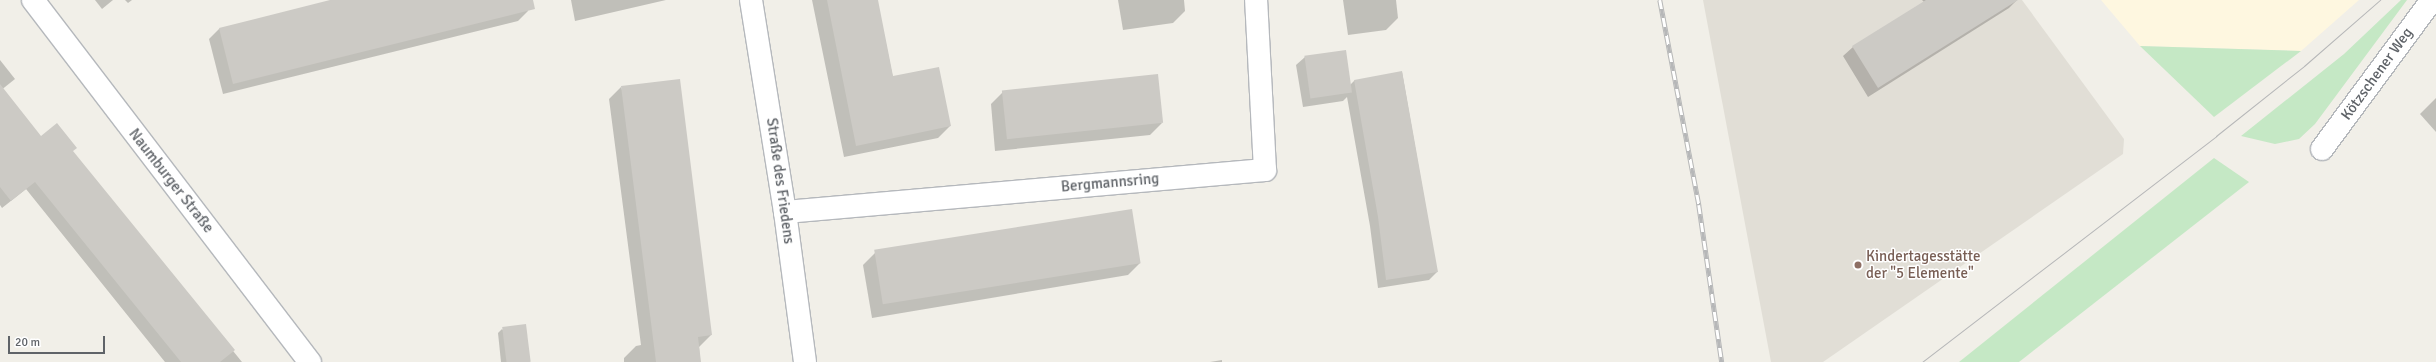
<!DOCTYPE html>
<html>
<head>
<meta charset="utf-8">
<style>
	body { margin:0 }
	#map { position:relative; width:2436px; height:362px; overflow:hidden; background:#f1efe8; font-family:Signika,sans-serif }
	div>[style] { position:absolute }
	.commercial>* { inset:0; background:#fef7e0 }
	.education>* { inset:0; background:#e1ded6 }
	.green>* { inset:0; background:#c5e8c5 }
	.shadow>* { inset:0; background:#0003 }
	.building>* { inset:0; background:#cccac5; transform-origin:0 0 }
	.roads { filter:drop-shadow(1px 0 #b5b8bc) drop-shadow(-1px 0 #b5b8bc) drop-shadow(0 1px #b5b8bc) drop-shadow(0 -1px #b5b8bc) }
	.street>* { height:22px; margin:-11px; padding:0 11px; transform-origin:11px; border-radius:11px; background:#fff }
	.secondary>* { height:22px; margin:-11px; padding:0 11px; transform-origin:11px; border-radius:11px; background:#fff }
	.tram>* { height:1px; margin:-0.5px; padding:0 0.5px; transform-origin:0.5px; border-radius:0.5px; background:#b6b7b8 }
	.rail>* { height:4.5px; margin-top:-2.25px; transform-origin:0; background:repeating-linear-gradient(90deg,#fff 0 9px,#b6b7b8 0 18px); box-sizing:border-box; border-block:1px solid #b6b7b8 }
	.dots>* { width:11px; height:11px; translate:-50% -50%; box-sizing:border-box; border:2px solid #fff; border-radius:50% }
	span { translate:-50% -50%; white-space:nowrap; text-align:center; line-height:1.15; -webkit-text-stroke:3px #fff; paint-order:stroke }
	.street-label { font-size:15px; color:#5f6368 }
	.education-label { font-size:15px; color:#785e54 }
	.left { translate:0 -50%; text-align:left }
	.scale { position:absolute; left:8px; top:336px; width:97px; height:18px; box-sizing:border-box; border:2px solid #5f6368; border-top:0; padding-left:5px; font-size:12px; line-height:14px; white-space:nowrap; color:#5f6368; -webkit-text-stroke:3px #fff; paint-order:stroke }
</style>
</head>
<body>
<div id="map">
	<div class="commercial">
		<i style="clip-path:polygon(2101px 0,2359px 0,2301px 51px,2140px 46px)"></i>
	</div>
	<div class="education">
		<i style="clip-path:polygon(1703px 0,2022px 0,2124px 139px,2123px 154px,1823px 362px,1771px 362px)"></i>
	</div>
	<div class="green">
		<i style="clip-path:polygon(2401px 0,2407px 0,2315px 124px,2299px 139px,2275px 144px,2241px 136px,2344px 54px)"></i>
		<i style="clip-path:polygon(2140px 46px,2301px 51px,2214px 117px)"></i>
		<i style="clip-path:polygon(2214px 158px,2249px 182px,2019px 362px,1959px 362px)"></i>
	</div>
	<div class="shadow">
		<i style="clip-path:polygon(95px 0,113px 0,102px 9px)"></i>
		<i style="clip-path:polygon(125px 0,132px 0,128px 3px)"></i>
		<i style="clip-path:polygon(336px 0,525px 0,528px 11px,518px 21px,223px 94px,209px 39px,219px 29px)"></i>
		<i style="clip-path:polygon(571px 0,666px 0,575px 21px)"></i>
		<i style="clip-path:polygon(812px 0,877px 0,893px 78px,950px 126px,938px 138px,844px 157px)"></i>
		<i style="clip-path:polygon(1118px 0,1184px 0,1185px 11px,1173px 23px,1123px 30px)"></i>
		<i style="clip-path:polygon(1343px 0,1396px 0,1398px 18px,1386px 30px,1348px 35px)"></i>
		<i style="clip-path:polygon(1922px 0,2017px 0,2009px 8px,1868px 97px,1843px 56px,1853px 47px,1924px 2px)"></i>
		<i style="clip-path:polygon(1305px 57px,1350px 85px,1354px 81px,1402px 72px,1437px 272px,1429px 280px,1378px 288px,1370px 226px,1347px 97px,1343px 101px,1303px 107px,1296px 65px)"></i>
		<i style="clip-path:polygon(0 60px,15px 79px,0 91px)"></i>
		<i style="clip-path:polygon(621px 87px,711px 335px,699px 347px,700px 362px,624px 362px,624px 358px,636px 346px,641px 345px,609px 99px)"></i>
		<i style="clip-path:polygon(1003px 92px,1162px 123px,1150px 135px,995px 151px,991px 104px)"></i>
		<i style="clip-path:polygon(2436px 98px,2436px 132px,2420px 114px)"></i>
		<i style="clip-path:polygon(0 120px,72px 152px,242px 362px,165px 362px,26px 189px,2px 208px,0 205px)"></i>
		<i style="clip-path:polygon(875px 253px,1140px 263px,1128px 275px,872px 318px,863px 265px)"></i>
		<i style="clip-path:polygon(502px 329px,530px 362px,501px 362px,498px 333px)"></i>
		<i style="clip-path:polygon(1222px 360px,1222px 362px,1210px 362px)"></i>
	</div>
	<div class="building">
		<i style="clip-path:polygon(330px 0,533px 0,535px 9px,233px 84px,219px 28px)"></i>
		<i style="clip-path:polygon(827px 0,878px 0,893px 76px,939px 67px,951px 126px,856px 146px)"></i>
		<i style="clip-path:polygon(1926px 0,2018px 0,1878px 88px,1852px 46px)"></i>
		<i style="left:1346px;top:50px;width:43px;height:42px;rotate:82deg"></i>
		<i style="clip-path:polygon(1402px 71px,1438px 272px,1386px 280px,1378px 217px,1354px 80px)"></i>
		<i style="left:1158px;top:74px;width:49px;height:157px;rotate:84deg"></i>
		<i style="clip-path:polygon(680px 79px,712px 335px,698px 337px,701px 362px,656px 362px,621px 86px)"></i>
		<i style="clip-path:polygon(0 84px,41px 136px,57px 123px,77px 148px,73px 151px,235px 350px,220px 362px,181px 362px,35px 182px,11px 201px,0 187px)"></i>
		<i style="left:1132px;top:209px;width:55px;height:261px;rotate:81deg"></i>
		<i style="left:526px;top:324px;width:38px;height:24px;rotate:83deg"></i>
	</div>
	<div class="roads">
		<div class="street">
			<i style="left:33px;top:0;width:456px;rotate:52.6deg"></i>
			<i style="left:2322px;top:149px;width:185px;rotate:-53.6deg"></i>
			<i style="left:785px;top:212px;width:482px;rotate:-5deg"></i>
			<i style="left:1265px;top:170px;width:170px;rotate:-93deg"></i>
		</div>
		<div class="secondary">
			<i style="left:751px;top:0;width:215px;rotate:80.9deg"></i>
			<i style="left:785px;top:212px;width:151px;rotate:82.4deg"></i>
		</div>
	</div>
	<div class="tram">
		<i style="left:1922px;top:362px;width:371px;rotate:-37.5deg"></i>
		<i style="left:2216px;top:136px;width:112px;rotate:-38.5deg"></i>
		<i style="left:2304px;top:66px;width:101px;rotate:-41deg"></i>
	</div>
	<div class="rail">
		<i style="left:1660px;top:0;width:209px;rotate:79.2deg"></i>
		<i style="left:1699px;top:205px;width:159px;rotate:81.7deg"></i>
	</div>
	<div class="dots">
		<i style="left:1858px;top:265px;background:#8d6e63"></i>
	</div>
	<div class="street-label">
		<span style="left:2377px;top:74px;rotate:-54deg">Kötzschener Weg</span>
		<span style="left:171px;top:181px;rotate:52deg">Naumburger Straße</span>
		<span style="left:780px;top:181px;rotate:82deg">Straße des Friedens</span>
		<span style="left:1110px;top:183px;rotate:-5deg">Bergmannsring</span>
	</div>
	<div class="education-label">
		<span class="left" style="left:1866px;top:265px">Kindertagesstätte<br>der "5 Elemente"</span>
	</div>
	<div class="scale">20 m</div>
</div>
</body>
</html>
